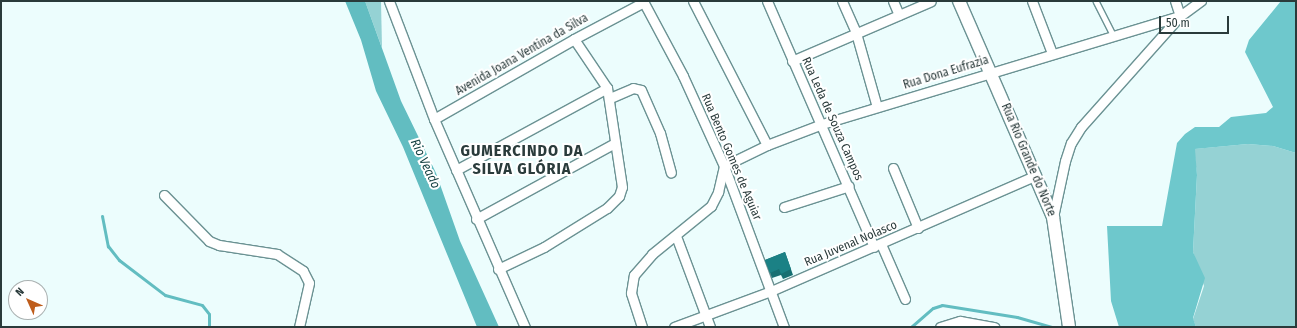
<!DOCTYPE html>
<html>
<head>
<meta charset="utf-8">
<style>
	body { margin:0 }
	#map { position:relative; width:1297px; height:328px; overflow:hidden; background:#ecfdfd; font-family:"Fira Sans Condensed",sans-serif }
	div>[style] { position:absolute }
	.green>* { inset:0; background:#95d2d4 }
	.forest>* { inset:0; background:#6ec8cc }
	.water>* { inset:0; background:#62bdc1 }
	.stream>* { height:3px; margin:-1.5px; padding:0 1.5px; transform-origin:1.5px; border-radius:1.5px; background:#62bdc1 }
	.roads { filter:drop-shadow(1px 0 #6b9293) drop-shadow(-1px 0 #6b9293) drop-shadow(0 1px #6b9293) drop-shadow(0 -1px #6b9293) }
	.service>* { height:4.5px; margin:-2.25px; padding:0 2.25px; transform-origin:2.25px; border-radius:2.25px; background:#fff }
	.minor>* { height:9px; margin:-4.5px; padding:0 4.5px; transform-origin:4.5px; border-radius:4.5px; background:#fff }
	.secondary>* { height:12px; margin:-6px; padding:0 6px; transform-origin:6px; border-radius:6px; background:#fff }
	.wall>* { inset:0; background:#176f72 }
	.building>* { inset:0; background:#1b8185 }
	span { translate:-50% -50%; white-space:nowrap; text-align:center; line-height:1.15; -webkit-text-stroke:4px #fff; paint-order:stroke }
	.street-label { font-size:12px; color:#2a3b3b }
	.water-label { font-size:13px; color:#123e3f; font-style:italic }
	.district-label { font-size:16px; color:#2a3b3b; font-weight:700; letter-spacing:1px }
	.frame { position:absolute; inset:0; border:2px solid #2a3b3b; pointer-events:none }
	.north { position:absolute; left:8px; top:280px; width:40px; height:40px; box-sizing:border-box; background:#fff; border:1px solid #aab1b1; border-radius:50%; rotate:315deg; font-size:11px; font-weight:700; line-height:16px; text-align:center; color:#2a3b3b }
	.north::after { content:''; display:block; margin:auto; width:14px; height:18px; background:#be5d1c; clip-path:polygon(50% 0,100% 100%,50% 72%,0 100%) }
	.scale { position:absolute; left:1159px; top:16px; width:70px; height:18px; box-sizing:border-box; border:2px solid #2a3b3b; border-top:0; padding-left:5px; font-size:12px; line-height:14px; white-space:nowrap; color:#2a3b3b; -webkit-text-stroke:3px #fff; paint-order:stroke }
</style>
</head>
<body>
<div id="map">
	<div class="green">
		<i style="clip-path:polygon(365px 1px,381px 1px,382px 48px)"></i>
		<i style="clip-path:polygon(1248px 144px,1273px 146px,1296px 153px,1296px 327px,1196px 327px,1193px 319px,1204px 286px,1193px 252px,1197px 175px,1194px 149px)"></i>
	</div>
	<div class="forest">
		<i style="clip-path:polygon(1281px 1px,1296px 1px,1296px 153px,1273px 146px,1248px 144px,1195px 149px,1197px 175px,1193px 252px,1205px 278px,1193px 318px,1196px 327px,1119px 327px,1111px 301px,1107px 226px,1162px 226px,1177px 143px,1185px 134px,1195px 127px,1219px 127px,1231px 117px,1266px 113px,1273px 107px,1245px 52px,1249px 40px)"></i>
	</div>
	<div class="water">
		<i style="clip-path:polygon(345px 1px,365px 1px,401px 101px,436px 173px,460px 241px,499px 327px,477px 327px,403px 147px,376px 91px,361px 40px)"></i>
	</div>
	<div class="stream">
		<i style="left:102px;top:216px;width:31px;rotate:79deg"></i>
		<i style="left:108px;top:246px;width:18px;rotate:52deg"></i>
		<i style="left:119px;top:260px;width:58px;rotate:37.3deg"></i>
		<i style="left:165px;top:295px;width:38px;rotate:15deg"></i>
		<i style="left:202px;top:305px;width:11px;rotate:52deg"></i>
		<i style="left:209px;top:314px;width:13px;rotate:90deg"></i>
		<i style="left:911px;top:327px;width:29px;rotate:-41deg"></i>
		<i style="left:933px;top:308px;width:9px;rotate:-18deg"></i>
		<i style="left:942px;top:305px;width:76px;rotate:9.1deg"></i>
		<i style="left:1017px;top:317px;width:36px;rotate:16deg"></i>
	</div>
	<div class="roads">
		<div class="service">
			<i style="left:1096px;top:1px;width:37px;rotate:63deg"></i>
		</div>
		<div class="minor">
			<i style="left:389px;top:1px;width:126px;rotate:69.1deg"></i>
			<i style="left:434px;top:119px;width:227px;rotate:66.4deg"></i>
			<i style="left:643px;top:1px;width:85px;rotate:61.9deg"></i>
			<i style="left:683px;top:76px;width:99px;rotate:65.5deg"></i>
			<i style="left:724px;top:166px;width:172px;rotate:69.6deg"></i>
			<i style="left:693px;top:1px;width:162px;rotate:62.8deg"></i>
			<i style="left:767px;top:1px;width:268px;rotate:66.5deg"></i>
			<i style="left:842px;top:1px;width:35px;rotate:66deg"></i>
			<i style="left:856px;top:33px;width:77px;rotate:74.2deg"></i>
			<i style="left:893px;top:1px;width:15px;rotate:67deg"></i>
			<i style="left:1032px;top:1px;width:56px;rotate:69deg"></i>
			<i style="left:792px;top:61px;width:151px;rotate:-23.3deg"></i>
			<i style="left:610px;top:98px;width:25px;rotate:-23deg"></i>
			<i style="left:633px;top:88px;width:8px;rotate:14deg"></i>
			<i style="left:641px;top:90px;width:47px;rotate:66.2deg"></i>
			<i style="left:660px;top:133px;width:41px;rotate:74.6deg"></i>
			<i style="left:434px;top:119px;width:161px;rotate:-29.7deg"></i>
			<i style="left:574px;top:39px;width:79px;rotate:-27.9deg"></i>
			<i style="left:893px;top:168px;width:65px;rotate:67.4deg"></i>
			<i style="left:456px;top:170px;width:172px;rotate:-28.5deg"></i>
			<i style="left:164px;top:195px;width:64px;rotate:45.6deg"></i>
			<i style="left:209px;top:241px;width:11px;rotate:22deg"></i>
			<i style="left:219px;top:245px;width:59px;rotate:8.8deg"></i>
			<i style="left:277px;top:254px;width:31px;rotate:33deg"></i>
			<i style="left:303px;top:271px;width:13px;rotate:63deg"></i>
			<i style="left:309px;top:283px;width:45px;rotate:102.8deg"></i>
			<i style="left:784px;top:207px;width:68px;rotate:-17.9deg"></i>
			<i style="left:1053px;top:217px;width:57px;rotate:-77.9deg"></i>
			<i style="left:1065px;top:161px;width:19px;rotate:-72deg"></i>
			<i style="left:1071px;top:143px;width:19px;rotate:-58deg"></i>
			<i style="left:1081px;top:127px;width:149px;rotate:-48.3deg"></i>
			<i style="left:1180px;top:16px;width:26px;rotate:-36deg"></i>
			<i style="left:476px;top:219px;width:156px;rotate:-28.7deg"></i>
			<i style="left:676px;top:236px;width:97px;rotate:69.5deg"></i>
			<i style="left:881px;top:244px;width:60px;rotate:66.4deg"></i>
			<i style="left:498px;top:269px;width:51px;rotate:-25.6deg"></i>
			<i style="left:544px;top:247px;width:74px;rotate:-31.8deg"></i>
			<i style="left:607px;top:208px;width:17px;rotate:-45deg"></i>
			<i style="left:619px;top:196px;width:9px;rotate:-72deg"></i>
			<i style="left:622px;top:187px;width:100px;rotate:-98.6deg"></i>
			<i style="left:607px;top:88px;width:59px;rotate:-124deg"></i>
			<i style="left:642px;top:327px;width:36px;rotate:-108deg"></i>
			<i style="left:631px;top:293px;width:18px;rotate:-81deg"></i>
			<i style="left:634px;top:275px;width:28px;rotate:-49deg"></i>
			<i style="left:652px;top:254px;width:76px;rotate:-39.1deg"></i>
			<i style="left:711px;top:206px;width:16px;rotate:-63deg"></i>
			<i style="left:718px;top:192px;width:27px;rotate:-77deg"></i>
			<i style="left:724px;top:166px;width:48px;rotate:-26deg"></i>
			<i style="left:767px;top:145px;width:59px;rotate:-20.9deg"></i>
			<i style="left:822px;top:124px;width:374px;rotate:-16.8deg"></i>
			<i style="left:1180px;top:16px;width:16px;rotate:-108deg"></i>
			<i style="left:674px;top:327px;width:103px;rotate:-20.4deg"></i>
			<i style="left:771px;top:291px;width:289px;rotate:-23.6deg"></i>
			<i style="left:940px;top:327px;width:21px;rotate:-17deg"></i>
			<i style="left:960px;top:321px;width:35px;rotate:10deg"></i>
		</div>
		<div class="secondary">
			<i style="left:959px;top:1px;width:236px;rotate:66.5deg"></i>
			<i style="left:1053px;top:217px;width:111px;rotate:81.7deg"></i>
		</div>
	</div>
	<div class="wall">
		<i style="clip-path:polygon(785px 252px,793px 275px,783px 279px,781px 275px,772px 278px,765px 260px)"></i>
	</div>
	<div class="building">
		<i style="clip-path:polygon(785px 252px,791px 269px,781px 274px,779px 269px,770px 273px,765px 260px)"></i>
	</div>
	<div class="street-label">
		<span style="left:522px;top:55px;rotate:-30deg">Avenida Joana Ventina da Silva</span>
		<span style="left:946px;top:73px;rotate:-17deg">Rua Dona Eufrazia</span>
		<span style="left:832px;top:119px;rotate:66deg">Rua Leda de Souza Campos</span>
		<span style="left:731px;top:157px;rotate:67deg">Rua Bento Gomes de Aguiar</span>
		<span style="left:1028px;top:160px;rotate:67deg">Rua Rio Grande do Norte</span>
		<span style="left:851px;top:244px;rotate:-23deg">Rua Juvenal Nolasco</span>
	</div>
	<div class="water-label">
		<span style="left:425px;top:164px;rotate:65deg">Rio Veado</span>
	</div>
	<div class="district-label">
		<span style="left:522px;top:160px">GUMERCINDO DA<br>SILVA GLÓRIA</span>
	</div>
	<div class="frame"></div>
	<div class="north">N</div>
	<div class="scale">50 m</div>
</div>
</body>
</html>
